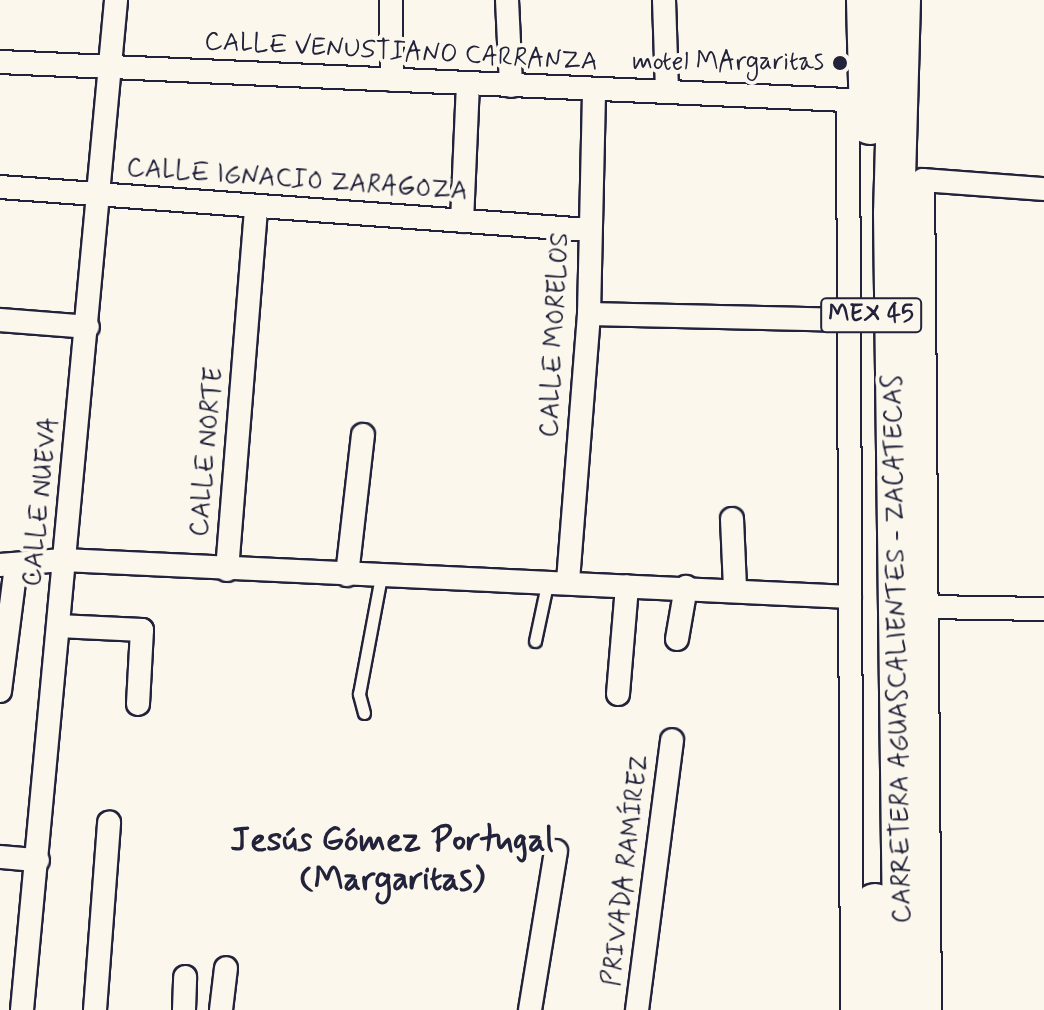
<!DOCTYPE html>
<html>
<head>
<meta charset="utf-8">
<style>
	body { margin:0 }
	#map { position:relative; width:1044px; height:1010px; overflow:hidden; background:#fbf7ec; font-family:Mynerve,sans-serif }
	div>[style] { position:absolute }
	.roads { filter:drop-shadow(2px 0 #22223b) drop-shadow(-2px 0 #22223b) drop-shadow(0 2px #22223b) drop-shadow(0 -2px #22223b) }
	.lane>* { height:11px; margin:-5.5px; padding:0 5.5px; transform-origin:5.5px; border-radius:5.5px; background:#fbf7ec }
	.street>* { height:22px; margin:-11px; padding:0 11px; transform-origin:11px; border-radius:11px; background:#fbf7ec }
	.highway>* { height:40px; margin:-20px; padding:0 20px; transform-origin:20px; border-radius:20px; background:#fbf7ec }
	.dots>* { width:22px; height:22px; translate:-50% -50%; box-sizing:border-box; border:4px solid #fbf7ec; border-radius:50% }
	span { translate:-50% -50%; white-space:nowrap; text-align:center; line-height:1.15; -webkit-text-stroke:8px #fbf7ec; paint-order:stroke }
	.shield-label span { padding:2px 6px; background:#fbf7ec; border:2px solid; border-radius:6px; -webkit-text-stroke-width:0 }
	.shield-label { font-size:24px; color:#22223b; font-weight:700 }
	.street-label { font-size:26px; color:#22223b }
	.poi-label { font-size:26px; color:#22223b }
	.right { translate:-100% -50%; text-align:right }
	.district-label { font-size:34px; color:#22223b; font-weight:700 }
</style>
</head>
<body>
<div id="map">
	<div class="roads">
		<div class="lane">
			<i style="left:535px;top:641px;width:62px;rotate:-78deg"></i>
			<i style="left:364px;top:713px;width:20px;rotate:-105deg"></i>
			<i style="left:359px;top:694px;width:119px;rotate:-79.4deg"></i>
		</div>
		<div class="street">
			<i style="left:391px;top:0;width:80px;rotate:89.3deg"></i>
			<i style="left:507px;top:0;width:86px;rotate:87.3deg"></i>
			<i style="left:664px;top:0;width:92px;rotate:88.1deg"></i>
			<i style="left:0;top:62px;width:849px;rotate:2.57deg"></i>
			<i style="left:848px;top:100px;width:910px;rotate:89.75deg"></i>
			<i style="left:0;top:187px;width:591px;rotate:4.18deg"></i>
			<i style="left:462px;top:221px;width:137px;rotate:-87.5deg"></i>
			<i style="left:589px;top:314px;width:261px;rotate:1.3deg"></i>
			<i style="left:0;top:320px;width:88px;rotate:4.5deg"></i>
			<i style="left:732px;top:519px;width:69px;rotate:87.5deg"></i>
			<i style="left:0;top:565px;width:63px;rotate:-4.5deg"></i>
			<i style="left:63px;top:560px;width:788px;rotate:2.69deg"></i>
			<i style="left:227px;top:570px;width:363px;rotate:-85.4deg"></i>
			<i style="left:347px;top:575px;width:141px;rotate:-83.5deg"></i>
			<i style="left:568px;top:581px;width:268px;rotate:-85.5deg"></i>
			<i style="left:589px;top:314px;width:223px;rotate:-88.7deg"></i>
			<i style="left:928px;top:607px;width:116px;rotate:1deg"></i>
			<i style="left:58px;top:626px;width:84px;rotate:2.7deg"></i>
			<i style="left:142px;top:630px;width:74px;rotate:93.1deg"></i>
			<i style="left:677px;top:639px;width:53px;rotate:-80.2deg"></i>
			<i style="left:0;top:691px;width:126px;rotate:-82.7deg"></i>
			<i style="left:618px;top:694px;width:108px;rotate:-85.2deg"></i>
			<i style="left:0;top:857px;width:38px;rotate:5deg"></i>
			<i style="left:22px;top:1010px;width:1014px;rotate:-84.68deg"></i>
			<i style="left:95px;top:1010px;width:188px;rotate:-85.7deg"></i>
			<i style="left:184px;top:1010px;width:33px;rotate:-88deg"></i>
			<i style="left:221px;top:1010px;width:42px;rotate:-83.2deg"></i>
			<i style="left:530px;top:1010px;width:161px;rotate:-80.7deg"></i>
			<i style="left:637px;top:1010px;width:272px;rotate:-82.6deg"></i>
			<i style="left:930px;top:1010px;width:830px;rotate:-90.48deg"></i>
			<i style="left:923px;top:180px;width:121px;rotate:4.3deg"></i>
		</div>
		<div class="highway">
			<i style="left:867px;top:0;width:124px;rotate:88.6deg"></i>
			<i style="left:900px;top:0;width:213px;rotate:91.6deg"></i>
			<i style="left:894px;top:213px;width:797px;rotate:89.28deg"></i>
			<i style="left:875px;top:904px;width:106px;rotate:90deg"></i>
		</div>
	</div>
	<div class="dots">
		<i style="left:840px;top:63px;background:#22223b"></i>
	</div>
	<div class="shield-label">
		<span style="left:871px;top:315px">MEX 45</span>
	</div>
	<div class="street-label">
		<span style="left:401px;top:53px;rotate:3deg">CALLE VENUSTIANO CARRANZA</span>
		<span style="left:297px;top:181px;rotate:4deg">CALLE IGNACIO ZARAGOZA</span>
		<span style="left:556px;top:335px;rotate:-87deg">CALLE MORELOS</span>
		<span style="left:208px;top:452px;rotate:-85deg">CALLE NORTE</span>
		<span style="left:42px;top:502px;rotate:-84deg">CALLE NUEVA</span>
		<span style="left:899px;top:649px;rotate:-91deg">CARRETERA AGUASCALIENTES - ZACATECAS</span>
		<span style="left:627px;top:871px;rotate:-83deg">PRIVADA RAMÍREZ</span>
	</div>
	<div class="poi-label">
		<span class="right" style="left:824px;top:63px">motel MArgaritas</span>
	</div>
	<div class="district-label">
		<span style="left:392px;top:860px">Jesús Gómez Portugal<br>(Margaritas)</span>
	</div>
</div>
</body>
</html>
